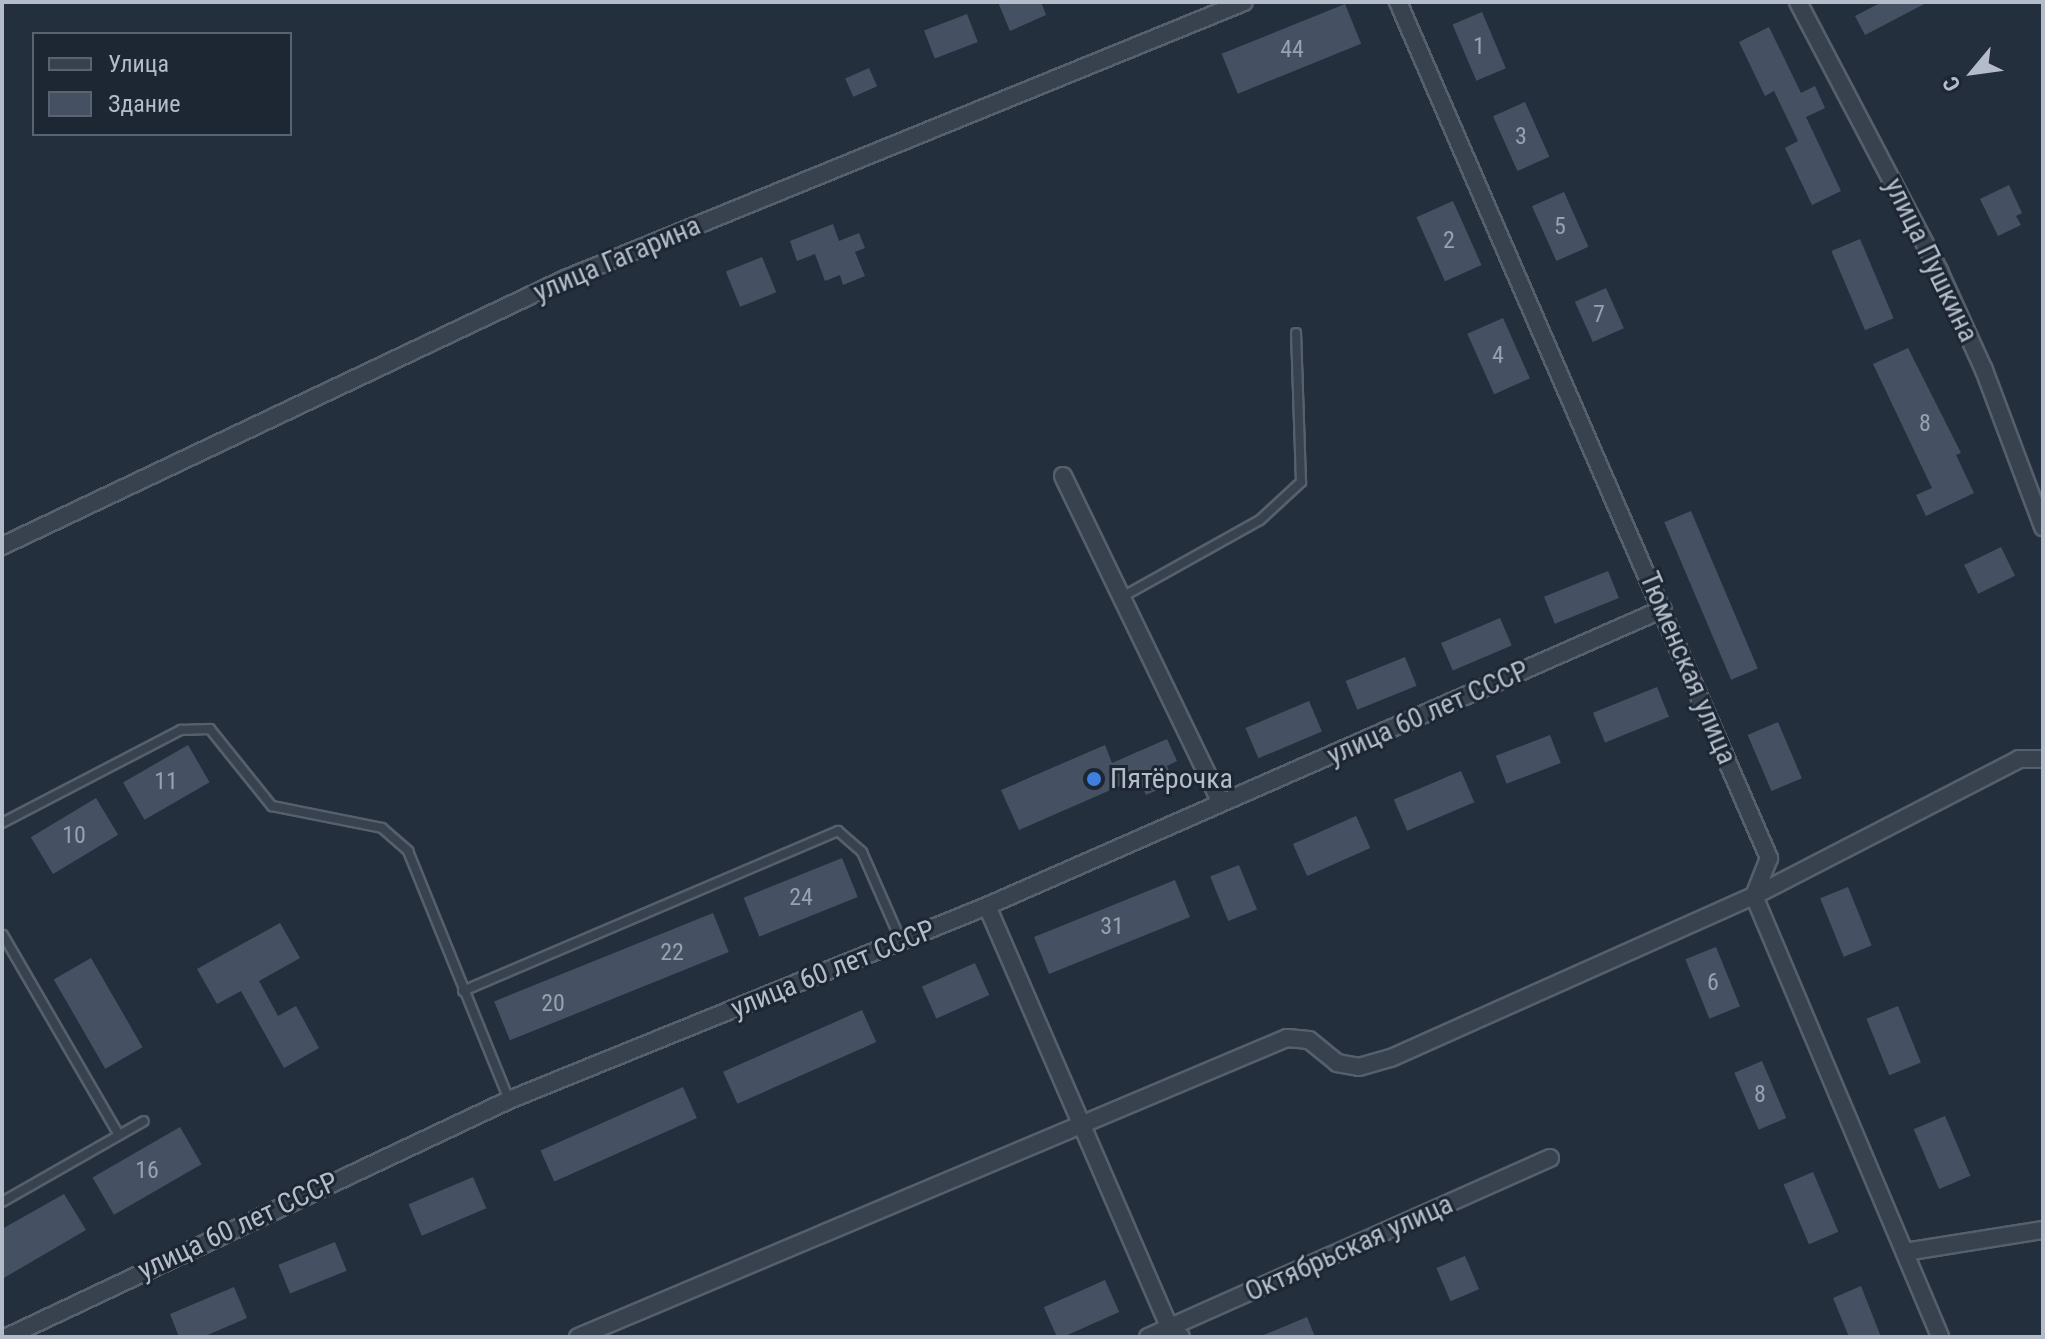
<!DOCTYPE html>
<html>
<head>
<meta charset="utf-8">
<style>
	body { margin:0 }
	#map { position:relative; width:2045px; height:1339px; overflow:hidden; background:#242f3e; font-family:"Roboto Condensed",sans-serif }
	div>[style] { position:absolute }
	.building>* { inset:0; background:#455162; transform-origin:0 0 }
	.roads { filter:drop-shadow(2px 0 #565f6c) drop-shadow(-2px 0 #565f6c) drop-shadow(0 2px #565f6c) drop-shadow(0 -2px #565f6c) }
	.lane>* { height:8px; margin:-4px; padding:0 4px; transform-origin:4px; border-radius:4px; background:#38414e }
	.street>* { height:16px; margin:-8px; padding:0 8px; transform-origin:8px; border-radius:8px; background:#38414e }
	.dots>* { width:22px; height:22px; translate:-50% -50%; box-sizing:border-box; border:4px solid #1d2633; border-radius:50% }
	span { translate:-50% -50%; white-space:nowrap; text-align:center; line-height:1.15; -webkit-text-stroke:6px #1d2633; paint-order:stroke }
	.number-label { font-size:24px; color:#98a1af }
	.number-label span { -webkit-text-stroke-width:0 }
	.street-label { font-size:28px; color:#b4bcc9 }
	.poi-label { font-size:28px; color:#b4bcc9 }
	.left { translate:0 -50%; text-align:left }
	.frame { position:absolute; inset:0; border:4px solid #b4bcc9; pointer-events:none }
	.legend { position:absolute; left:32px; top:32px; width:260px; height:104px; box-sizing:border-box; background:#1d2633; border:2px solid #59626f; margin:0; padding:10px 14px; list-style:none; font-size:24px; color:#b4bcc9 }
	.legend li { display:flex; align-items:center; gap:16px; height:40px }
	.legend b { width:40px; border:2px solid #59626f }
	.north { position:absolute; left:1933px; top:32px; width:80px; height:80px; -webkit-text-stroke:6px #1d2633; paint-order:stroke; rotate:241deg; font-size:22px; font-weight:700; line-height:32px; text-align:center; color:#b4bcc9 }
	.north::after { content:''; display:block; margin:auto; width:28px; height:36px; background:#b4bcc9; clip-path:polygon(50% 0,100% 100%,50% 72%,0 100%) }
</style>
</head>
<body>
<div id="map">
	<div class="building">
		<i style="clip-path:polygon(998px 2px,1041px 2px,1046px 15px,1010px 31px)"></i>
		<i style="clip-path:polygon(1882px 2px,1928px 2px,1865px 35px,1855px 16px)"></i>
		<i style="left:1345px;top:4px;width:43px;height:133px;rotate:68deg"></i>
		<i style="left:1482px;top:12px;width:61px;height:32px;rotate:67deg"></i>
		<i style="left:967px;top:14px;width:30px;height:46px;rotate:69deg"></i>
		<i style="clip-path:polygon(1769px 27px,1801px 93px,1815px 86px,1825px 108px,1806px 117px,1841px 191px,1812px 205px,1785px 148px,1798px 141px,1774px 91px,1765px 96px,1739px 42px)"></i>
		<i style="left:869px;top:68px;width:20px;height:26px;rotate:66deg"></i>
		<i style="left:1525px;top:102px;width:60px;height:35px;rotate:66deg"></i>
		<i style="clip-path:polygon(2009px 185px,2022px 213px,2016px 216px,2021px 225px,1998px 236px,1980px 199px)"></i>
		<i style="left:1564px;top:192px;width:60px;height:35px;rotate:66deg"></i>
		<i style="left:1453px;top:201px;width:70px;height:40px;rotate:66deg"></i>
		<i style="clip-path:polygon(833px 224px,839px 241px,859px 233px,865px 248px,855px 252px,865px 276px,843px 285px,840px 275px,825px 281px,815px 254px,797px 261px,790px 241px)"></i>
		<i style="left:1860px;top:239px;width:86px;height:31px;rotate:67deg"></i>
		<i style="left:762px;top:257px;width:38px;height:39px;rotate:68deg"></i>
		<i style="left:1606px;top:288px;width:44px;height:34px;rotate:66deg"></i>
		<i style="left:1503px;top:318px;width:66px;height:39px;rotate:66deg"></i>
		<i style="clip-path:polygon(1908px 348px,1961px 453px,1956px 455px,1974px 493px,1926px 516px,1916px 495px,1932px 488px,1873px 364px)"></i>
		<i style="left:1691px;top:511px;width:171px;height:29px;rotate:67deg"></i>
		<i style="left:2001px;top:547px;width:32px;height:41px;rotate:64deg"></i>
		<i style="left:1608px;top:571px;width:29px;height:69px;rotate:68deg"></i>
		<i style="left:1500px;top:618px;width:30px;height:64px;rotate:67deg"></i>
		<i style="left:1405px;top:657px;width:31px;height:64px;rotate:68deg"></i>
		<i style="left:1657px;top:687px;width:32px;height:69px;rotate:68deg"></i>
		<i style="left:1309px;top:701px;width:33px;height:69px;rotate:67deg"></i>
		<i style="left:1778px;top:722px;width:61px;height:33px;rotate:67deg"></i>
		<i style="left:1550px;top:735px;width:30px;height:58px;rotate:69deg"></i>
		<i style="clip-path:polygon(1167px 739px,1177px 761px,1167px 766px,1174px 783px,1146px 795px,1138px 778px,1019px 830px,1001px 790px,1105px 745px,1112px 763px)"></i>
		<i style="left:188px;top:745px;width:43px;height:75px;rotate:60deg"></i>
		<i style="left:1461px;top:771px;width:34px;height:73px;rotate:67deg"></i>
		<i style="left:96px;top:798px;width:43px;height:76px;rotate:59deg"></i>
		<i style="left:1356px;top:816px;width:35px;height:69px;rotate:66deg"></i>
		<i style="left:842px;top:858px;width:42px;height:106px;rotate:68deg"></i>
		<i style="left:1239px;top:865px;width:48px;height:31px;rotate:68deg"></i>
		<i style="left:1175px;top:880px;width:40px;height:152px;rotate:68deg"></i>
		<i style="left:1848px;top:887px;width:63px;height:30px;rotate:68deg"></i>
		<i style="left:713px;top:913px;width:42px;height:236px;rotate:68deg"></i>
		<i style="clip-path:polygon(280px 923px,300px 958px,259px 981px,278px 1016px,296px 1006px,319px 1048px,284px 1068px,241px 991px,217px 1004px,197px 969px)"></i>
		<i style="left:1716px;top:947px;width:64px;height:33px;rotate:68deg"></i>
		<i style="left:91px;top:958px;width:103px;height:43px;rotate:60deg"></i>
		<i style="left:975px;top:963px;width:35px;height:58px;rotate:66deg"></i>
		<i style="left:1898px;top:1006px;width:61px;height:34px;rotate:68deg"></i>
		<i style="left:862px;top:1010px;width:35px;height:152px;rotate:66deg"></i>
		<i style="left:1762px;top:1061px;width:62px;height:30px;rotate:67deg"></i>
		<i style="left:683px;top:1087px;width:34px;height:156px;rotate:66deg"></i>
		<i style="left:1945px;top:1116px;width:65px;height:34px;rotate:67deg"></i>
		<i style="left:180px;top:1127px;width:43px;height:101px;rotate:60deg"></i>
		<i style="left:1813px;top:1172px;width:65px;height:32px;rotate:67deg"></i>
		<i style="left:473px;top:1177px;width:34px;height:70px;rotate:67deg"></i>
		<i style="clip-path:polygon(64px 1194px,86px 1230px,2px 1279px,2px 1229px)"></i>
		<i style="left:335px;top:1242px;width:31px;height:61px;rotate:68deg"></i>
		<i style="left:1465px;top:1256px;width:36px;height:31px;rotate:67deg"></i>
		<i style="left:1105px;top:1280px;width:35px;height:67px;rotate:66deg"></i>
		<i style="clip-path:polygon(1861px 1286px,1881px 1337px,1849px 1337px,1833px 1298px)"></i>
		<i style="clip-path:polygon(234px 1287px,247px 1318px,203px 1337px,179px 1337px,170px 1314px)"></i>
		<i style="clip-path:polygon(1307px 1317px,1315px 1337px,1259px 1337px)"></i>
	</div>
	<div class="roads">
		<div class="lane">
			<i style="left:1122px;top:597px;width:158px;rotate:-29.2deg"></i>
			<i style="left:1260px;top:520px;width:56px;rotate:-42.8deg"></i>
			<i style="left:1301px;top:482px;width:149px;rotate:-91.9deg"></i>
			<i style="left:2px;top:823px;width:202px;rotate:-27.5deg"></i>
			<i style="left:181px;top:730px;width:29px;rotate:-2deg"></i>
			<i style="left:210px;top:729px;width:99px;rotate:51.2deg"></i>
			<i style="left:272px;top:806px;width:112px;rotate:11.3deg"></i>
			<i style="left:382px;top:828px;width:35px;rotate:41deg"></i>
			<i style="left:408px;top:851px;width:269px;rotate:67.9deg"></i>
			<i style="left:3px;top:935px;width:231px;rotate:59.9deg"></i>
			<i style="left:463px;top:991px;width:408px;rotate:-23.1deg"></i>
			<i style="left:838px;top:831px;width:32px;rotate:41deg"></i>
			<i style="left:862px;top:852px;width:97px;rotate:66.3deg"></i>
			<i style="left:2px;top:1202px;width:163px;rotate:-29.7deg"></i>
		</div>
		<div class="street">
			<i style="left:1398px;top:2px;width:933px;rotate:66.57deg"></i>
			<i style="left:1769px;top:858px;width:41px;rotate:111.5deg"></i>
			<i style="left:1754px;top:896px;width:479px;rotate:67.1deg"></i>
			<i style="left:1798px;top:2px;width:304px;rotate:62.3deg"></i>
			<i style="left:1939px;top:271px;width:109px;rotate:65.6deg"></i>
			<i style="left:1984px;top:370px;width:168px;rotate:69.4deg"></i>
			<i style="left:1063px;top:476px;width:363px;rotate:64.2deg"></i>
			<i style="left:2px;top:546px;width:623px;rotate:-25.37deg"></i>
			<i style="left:565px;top:279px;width:733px;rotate:-22.19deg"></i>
			<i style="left:987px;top:906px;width:460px;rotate:66.6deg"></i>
			<i style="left:1170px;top:1328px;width:14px;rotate:39deg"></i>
			<i style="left:1905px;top:1252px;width:140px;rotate:-9.1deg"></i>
			<i style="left:7px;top:1337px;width:555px;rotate:-25.27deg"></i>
			<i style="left:509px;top:1100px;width:516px;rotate:-22.09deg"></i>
			<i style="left:987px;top:906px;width:738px;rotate:-23.72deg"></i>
			<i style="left:578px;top:1337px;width:769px;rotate:-22.87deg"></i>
			<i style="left:1287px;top:1038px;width:22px;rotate:5deg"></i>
			<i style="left:1309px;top:1040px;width:36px;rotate:39deg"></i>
			<i style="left:1337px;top:1063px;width:22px;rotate:10deg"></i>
			<i style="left:1359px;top:1067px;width:33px;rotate:-16deg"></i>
			<i style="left:1391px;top:1058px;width:398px;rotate:-24.1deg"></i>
			<i style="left:1754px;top:896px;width:298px;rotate:-27.3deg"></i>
			<i style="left:2019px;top:759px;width:24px"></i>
			<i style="left:1148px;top:1337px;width:440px;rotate:-24deg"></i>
		</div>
	</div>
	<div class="dots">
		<i style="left:1094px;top:779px;background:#3f7fe0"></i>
	</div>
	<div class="number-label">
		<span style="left:1479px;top:47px">1</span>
		<span style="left:1292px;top:50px">44</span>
		<span style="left:1521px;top:137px">3</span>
		<span style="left:1560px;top:227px">5</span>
		<span style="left:1449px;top:241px">2</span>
		<span style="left:1599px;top:315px">7</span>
		<span style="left:1498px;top:356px">4</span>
		<span style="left:1925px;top:424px">8</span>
		<span style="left:166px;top:782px">11</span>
		<span style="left:74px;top:836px">10</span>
		<span style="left:801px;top:898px">24</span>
		<span style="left:1112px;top:927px">31</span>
		<span style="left:672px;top:953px">22</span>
		<span style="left:1713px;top:983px">6</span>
		<span style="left:553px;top:1004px">20</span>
		<span style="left:1760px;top:1095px">8</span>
		<span style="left:147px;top:1171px">16</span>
	</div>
	<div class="street-label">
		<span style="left:617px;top:259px;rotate:-23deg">улица Гагарина</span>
		<span style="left:1931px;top:260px;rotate:64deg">улица Пушкина</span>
		<span style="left:1688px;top:668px;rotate:67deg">Тюменская улица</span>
		<span style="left:1428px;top:713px;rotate:-24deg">улица 60 лет СССР</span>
		<span style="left:833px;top:969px;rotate:-22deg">улица 60 лет СССР</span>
		<span style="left:238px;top:1226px;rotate:-25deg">улица 60 лет СССР</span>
		<span style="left:1349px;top:1248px;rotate:-24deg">Октябрьская улица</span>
	</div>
	<div class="poi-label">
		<span class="left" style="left:1110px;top:779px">Пятёрочка</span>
	</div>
	<div class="frame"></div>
	<ul class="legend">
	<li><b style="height:10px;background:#38414e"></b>Улица</li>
	<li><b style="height:22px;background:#455162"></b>Здание</li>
	</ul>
	<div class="north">С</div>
</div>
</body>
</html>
